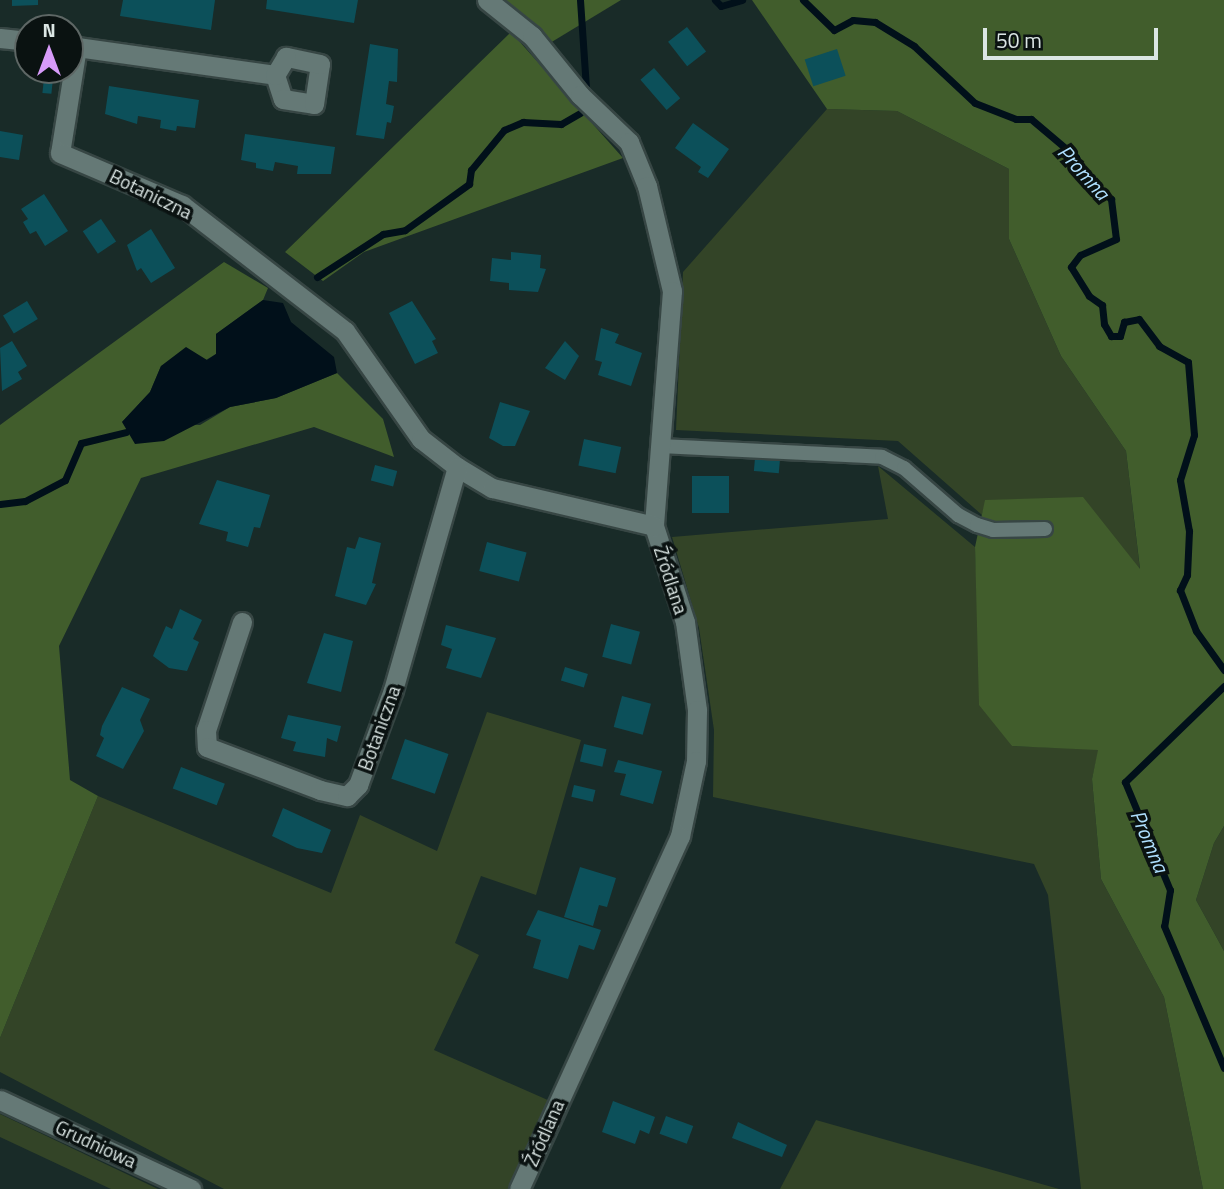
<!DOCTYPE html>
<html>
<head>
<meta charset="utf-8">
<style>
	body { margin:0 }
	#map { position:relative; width:1224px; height:1189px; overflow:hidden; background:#192b28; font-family:"Titillium Web",sans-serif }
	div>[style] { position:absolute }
	.green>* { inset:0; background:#334427 }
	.forest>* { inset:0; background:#415d2c }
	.water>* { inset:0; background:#01101a }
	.stream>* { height:7px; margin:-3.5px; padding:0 3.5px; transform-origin:3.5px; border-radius:3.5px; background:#01101a }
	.building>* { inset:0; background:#0c505a; transform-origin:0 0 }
	.roads { filter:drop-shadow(2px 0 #374644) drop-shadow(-2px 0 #374644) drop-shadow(0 2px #374644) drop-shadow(0 -2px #374644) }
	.service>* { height:14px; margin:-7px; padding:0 7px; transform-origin:7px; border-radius:7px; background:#657976 }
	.minor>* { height:19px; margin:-9.5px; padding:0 9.5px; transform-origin:9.5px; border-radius:9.5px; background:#657976 }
	.tertiary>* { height:19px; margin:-9.5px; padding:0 9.5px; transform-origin:9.5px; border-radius:9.5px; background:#657976 }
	span { translate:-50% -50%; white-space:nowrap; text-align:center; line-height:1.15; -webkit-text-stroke:7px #0a1211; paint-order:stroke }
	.street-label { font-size:19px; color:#dbe6e4 }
	.water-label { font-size:21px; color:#aedffe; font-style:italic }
	.north { position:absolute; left:14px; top:14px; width:70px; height:70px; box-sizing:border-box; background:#0a1211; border:2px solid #5e6765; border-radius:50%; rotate:0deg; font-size:19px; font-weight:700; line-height:28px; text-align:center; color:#dbe6e4 }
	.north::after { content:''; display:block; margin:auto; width:24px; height:32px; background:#d79bf9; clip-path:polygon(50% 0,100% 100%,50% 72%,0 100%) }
	.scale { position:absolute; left:983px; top:28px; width:175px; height:32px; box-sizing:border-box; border:4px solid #dbe6e4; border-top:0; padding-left:9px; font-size:21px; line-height:24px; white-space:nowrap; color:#dbe6e4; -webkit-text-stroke:5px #0a1211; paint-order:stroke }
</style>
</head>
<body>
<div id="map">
	<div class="green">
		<i style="clip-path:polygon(827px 109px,897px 111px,1009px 169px,1009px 239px,1061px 356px,1126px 451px,1140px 570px,1019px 500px,986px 500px,982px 515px,898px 441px,676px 430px,683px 272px)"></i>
		<i style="clip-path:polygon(878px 466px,975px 547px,978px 618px,1012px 746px,1099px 749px,1092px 779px,1101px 879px,1164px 997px,1203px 1189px,1081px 1189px,1048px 895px,1034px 864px,713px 797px,714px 730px,699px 628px,672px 537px,888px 519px)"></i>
		<i style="clip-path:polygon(487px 712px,581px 740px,536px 895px,481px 876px,455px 943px,479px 955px,434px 1050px,550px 1101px,511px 1189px,224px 1189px,0 1072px,0 1038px,98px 796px,331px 893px,360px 815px,437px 851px)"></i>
		<i style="clip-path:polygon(1224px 826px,1224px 951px,1196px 900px,1214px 843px)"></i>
		<i style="clip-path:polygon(0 1114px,158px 1189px,111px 1189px,0 1137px)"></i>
		<i style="clip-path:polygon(816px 1120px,1059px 1189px,780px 1189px)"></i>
	</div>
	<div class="forest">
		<i style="clip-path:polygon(505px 0,621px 0,550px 43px)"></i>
		<i style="clip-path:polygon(752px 0,1224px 0,1224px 826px,1214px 843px,1196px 900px,1224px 951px,1224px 1189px,1203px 1189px,1164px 997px,1101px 879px,1092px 779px,1098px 750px,1012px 746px,979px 705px,975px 547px,985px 500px,1083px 497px,1140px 569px,1126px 451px,1061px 356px,1009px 239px,1009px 169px,897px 111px,827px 109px)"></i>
		<i style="clip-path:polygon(511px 32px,623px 158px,364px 252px,323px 281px,285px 252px)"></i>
		<i style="clip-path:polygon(224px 262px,268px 288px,263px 300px,216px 334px,216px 354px,206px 360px,196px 355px,161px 366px,150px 392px,122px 422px,200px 425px,230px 407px,276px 398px,337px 373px,383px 419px,394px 457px,314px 427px,141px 478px,59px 646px,70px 780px,98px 796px,0 1038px,0 425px)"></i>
	</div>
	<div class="water">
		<i style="clip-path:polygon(263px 300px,283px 303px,291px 322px,334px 357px,337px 373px,276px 398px,230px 407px,164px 441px,135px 444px,122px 422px,150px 392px,161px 366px,186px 347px,207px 360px,216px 354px,216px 334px)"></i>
	</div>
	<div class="stream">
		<i style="left:580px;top:0;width:88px;rotate:86.1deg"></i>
		<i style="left:715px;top:0;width:8px;rotate:45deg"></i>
		<i style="left:721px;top:6px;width:22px;rotate:-16deg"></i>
		<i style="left:803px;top:0;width:43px;rotate:44.1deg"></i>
		<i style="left:834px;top:30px;width:21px;rotate:-28deg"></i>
		<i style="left:853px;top:20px;width:22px;rotate:5deg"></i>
		<i style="left:875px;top:22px;width:46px;rotate:31.6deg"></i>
		<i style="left:914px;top:46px;width:83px;rotate:43.1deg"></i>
		<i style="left:975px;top:103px;width:44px;rotate:21.3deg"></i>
		<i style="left:1016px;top:119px;width:15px"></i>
		<i style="left:1031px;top:119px;width:59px;rotate:40.2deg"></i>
		<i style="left:1076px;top:157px;width:22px;rotate:68deg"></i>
		<i style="left:1084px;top:177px;width:35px;rotate:39deg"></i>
		<i style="left:1111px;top:199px;width:40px;rotate:82.9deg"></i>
		<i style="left:1116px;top:239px;width:39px;rotate:156deg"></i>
		<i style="left:1080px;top:255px;width:15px;rotate:127deg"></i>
		<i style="left:1071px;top:267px;width:34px;rotate:58deg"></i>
		<i style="left:1089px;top:296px;width:16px;rotate:35deg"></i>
		<i style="left:1102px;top:305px;width:19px;rotate:84deg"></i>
		<i style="left:1104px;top:324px;width:14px;rotate:60deg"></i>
		<i style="left:1111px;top:336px;width:9px"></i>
		<i style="left:1120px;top:336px;width:15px;rotate:-74deg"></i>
		<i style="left:1124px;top:322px;width:15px;rotate:-11deg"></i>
		<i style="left:1139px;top:319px;width:34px;rotate:53deg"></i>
		<i style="left:1159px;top:346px;width:33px;rotate:29deg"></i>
		<i style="left:1188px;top:362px;width:73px;rotate:85.3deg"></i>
		<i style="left:1194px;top:435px;width:47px;rotate:107.3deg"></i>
		<i style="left:1180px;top:480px;width:52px;rotate:80deg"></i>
		<i style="left:1189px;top:531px;width:44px;rotate:92.6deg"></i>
		<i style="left:1187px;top:575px;width:17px;rotate:115deg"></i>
		<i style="left:1180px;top:590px;width:44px;rotate:68.7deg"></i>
		<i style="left:1196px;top:631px;width:48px;rotate:54.3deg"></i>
		<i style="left:317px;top:277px;width:79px;rotate:-33.1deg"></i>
		<i style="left:383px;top:234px;width:22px;rotate:-10deg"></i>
		<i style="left:405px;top:230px;width:79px;rotate:-35.7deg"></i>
		<i style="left:469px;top:184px;width:14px;rotate:-82deg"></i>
		<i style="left:471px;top:170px;width:52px;rotate:-50.5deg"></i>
		<i style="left:504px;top:130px;width:21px;rotate:-23deg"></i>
		<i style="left:523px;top:122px;width:38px;rotate:3deg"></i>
		<i style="left:561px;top:124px;width:22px;rotate:-30deg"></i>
		<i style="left:0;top:504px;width:25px;rotate:-7deg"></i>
		<i style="left:25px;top:501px;width:45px;rotate:-27.7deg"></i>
		<i style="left:65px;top:480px;width:40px;rotate:-66.6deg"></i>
		<i style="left:81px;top:443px;width:46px;rotate:-13.7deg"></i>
		<i style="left:1224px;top:686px;width:138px;rotate:135.9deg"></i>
		<i style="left:1125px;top:782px;width:117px;rotate:67.4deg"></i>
		<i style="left:1170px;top:890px;width:36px;rotate:99deg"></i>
		<i style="left:1164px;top:926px;width:154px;rotate:67.1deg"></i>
	</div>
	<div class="building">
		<i style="clip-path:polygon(12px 0,38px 0,38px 5px,12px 6px)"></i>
		<i style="clip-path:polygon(123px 0,215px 0,211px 30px,120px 16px)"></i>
		<i style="clip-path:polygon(267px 0,358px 0,354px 23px,266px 9px)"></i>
		<i style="left:687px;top:27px;width:31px;height:24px;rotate:52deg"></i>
		<i style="clip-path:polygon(370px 44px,398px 49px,397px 82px,389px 81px,386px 104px,394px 106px,391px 123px,387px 122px,384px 139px,356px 135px)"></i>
		<i style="left:837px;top:49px;width:28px;height:34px;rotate:72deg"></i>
		<i style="left:654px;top:68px;width:40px;height:18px;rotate:49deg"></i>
		<i style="left:44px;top:78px;width:9px;height:15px;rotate:6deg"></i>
		<i style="clip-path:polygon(109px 86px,199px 100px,195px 128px,177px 126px,176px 131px,160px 128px,161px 120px,138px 116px,137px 124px,105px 114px)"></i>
		<i style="clip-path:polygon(693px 123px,729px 149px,708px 178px,698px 172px,701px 167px,675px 148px)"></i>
		<i style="clip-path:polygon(0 131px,23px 135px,19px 160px,0 157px)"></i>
		<i style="clip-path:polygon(245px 134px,335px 147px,331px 174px,297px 174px,298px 166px,275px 162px,273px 171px,256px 168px,256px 163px,241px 160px)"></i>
		<i style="clip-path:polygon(44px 194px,68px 231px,45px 246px,36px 231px,30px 234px,23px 222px,28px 219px,21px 209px)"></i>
		<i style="left:101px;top:219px;width:27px;height:22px;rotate:56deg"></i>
		<i style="clip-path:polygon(151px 229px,175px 268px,151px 283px,141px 268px,137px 271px,127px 245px)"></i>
		<i style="clip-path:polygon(511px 252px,541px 255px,540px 268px,546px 269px,538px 292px,509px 290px,509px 283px,490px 281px,492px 258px,511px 260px)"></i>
		<i style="left:27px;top:301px;width:21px;height:28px;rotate:59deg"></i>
		<i style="clip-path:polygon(412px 301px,436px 339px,432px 341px,438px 353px,415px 364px,389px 313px)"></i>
		<i style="clip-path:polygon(601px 328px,619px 334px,615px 343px,642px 353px,631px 386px,598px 375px,602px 362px,595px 360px)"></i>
		<i style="clip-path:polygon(12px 341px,27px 366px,18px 372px,22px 379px,2px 391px,0 348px)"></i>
		<i style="clip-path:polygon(565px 341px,579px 356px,565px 380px,545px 368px)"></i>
		<i style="clip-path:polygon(500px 402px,530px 411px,515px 446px,503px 446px,489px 438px)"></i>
		<i style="left:584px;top:439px;width:38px;height:27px;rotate:12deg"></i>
		<i style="left:755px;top:458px;width:25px;height:13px;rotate:5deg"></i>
		<i style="left:375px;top:465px;width:23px;height:16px;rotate:15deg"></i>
		<i style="left:692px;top:476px;width:37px;height:37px"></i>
		<i style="clip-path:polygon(217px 480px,270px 495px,260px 528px,254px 527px,248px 547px,226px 541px,228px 532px,199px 524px)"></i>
		<i style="clip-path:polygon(359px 537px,381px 543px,372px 583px,376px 584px,366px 605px,335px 596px,347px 547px,355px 549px)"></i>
		<i style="left:487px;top:542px;width:41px;height:30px;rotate:15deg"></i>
		<i style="clip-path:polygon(180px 609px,202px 620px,193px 639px,199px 642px,187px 671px,169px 668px,153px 656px,166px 626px,172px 629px)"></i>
		<i style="left:611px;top:624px;width:30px;height:34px;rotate:15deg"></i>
		<i style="clip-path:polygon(446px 625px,496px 638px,481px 678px,446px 668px,452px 649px,441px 645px)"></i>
		<i style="clip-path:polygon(324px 633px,353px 641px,341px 692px,307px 683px)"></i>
		<i style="left:565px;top:667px;width:24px;height:14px;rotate:17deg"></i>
		<i style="clip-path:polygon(122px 687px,150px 699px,140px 720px,144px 731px,123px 769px,96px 756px,104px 738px,100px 735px,102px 726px)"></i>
		<i style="left:622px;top:696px;width:30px;height:32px;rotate:15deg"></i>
		<i style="clip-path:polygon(288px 715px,341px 726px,337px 742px,327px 738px,325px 757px,293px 751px,296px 742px,281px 738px)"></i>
		<i style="left:405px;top:739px;width:46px;height:42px;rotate:19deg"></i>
		<i style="left:584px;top:744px;width:23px;height:18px;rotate:13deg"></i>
		<i style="clip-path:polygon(618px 760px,662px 771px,653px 804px,620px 795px,626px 774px,614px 772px)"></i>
		<i style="left:181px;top:767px;width:47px;height:23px;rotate:21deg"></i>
		<i style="left:574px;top:785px;width:22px;height:12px;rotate:13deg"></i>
		<i style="clip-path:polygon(283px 808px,331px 830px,322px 853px,297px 848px,272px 836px)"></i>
		<i style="clip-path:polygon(580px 867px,616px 878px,607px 907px,599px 905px,593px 926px,564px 917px)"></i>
		<i style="clip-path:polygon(538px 910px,601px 930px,594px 950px,579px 945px,568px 979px,533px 968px,541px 940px,526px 935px)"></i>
		<i style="clip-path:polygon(613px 1101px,655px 1117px,649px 1134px,640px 1130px,635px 1144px,602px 1132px)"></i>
		<i style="left:666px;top:1116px;width:29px;height:19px;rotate:20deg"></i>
		<i style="clip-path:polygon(738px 1122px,787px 1145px,782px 1157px,732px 1138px)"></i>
	</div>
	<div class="roads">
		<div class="service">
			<i style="left:660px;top:446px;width:222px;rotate:2.8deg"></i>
			<i style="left:882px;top:457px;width:25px;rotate:27deg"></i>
			<i style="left:904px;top:468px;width:72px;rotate:41deg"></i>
			<i style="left:958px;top:515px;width:21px;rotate:28deg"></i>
			<i style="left:977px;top:525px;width:17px;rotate:17deg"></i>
			<i style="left:993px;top:530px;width:52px;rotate:-1.1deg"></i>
		</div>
		<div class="minor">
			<i style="left:487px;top:0;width:58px;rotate:38.7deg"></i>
			<i style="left:532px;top:36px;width:76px;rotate:50.9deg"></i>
			<i style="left:580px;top:95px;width:68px;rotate:43.8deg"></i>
			<i style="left:629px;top:142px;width:48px;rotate:67.8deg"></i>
			<i style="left:647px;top:186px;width:108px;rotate:76.6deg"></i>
			<i style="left:672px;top:291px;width:236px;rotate:94.4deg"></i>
			<i style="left:654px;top:526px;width:101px;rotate:72.1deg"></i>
			<i style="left:685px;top:622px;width:89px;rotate:82.2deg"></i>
			<i style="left:697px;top:710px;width:51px;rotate:91.1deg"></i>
			<i style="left:696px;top:761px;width:77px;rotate:102deg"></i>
			<i style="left:680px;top:836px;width:388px;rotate:114.5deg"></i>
			<i style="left:0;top:38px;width:28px;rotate:6deg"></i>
			<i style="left:70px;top:46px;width:7px;rotate:8deg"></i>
			<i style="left:77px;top:47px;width:107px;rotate:99.1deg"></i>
			<i style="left:60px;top:153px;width:133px;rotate:23.1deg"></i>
			<i style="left:182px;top:205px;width:206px;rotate:37.7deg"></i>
			<i style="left:345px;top:331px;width:132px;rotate:54.9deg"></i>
			<i style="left:421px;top:439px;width:46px;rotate:37.9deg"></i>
			<i style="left:457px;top:467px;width:41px;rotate:31deg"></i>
			<i style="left:492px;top:488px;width:166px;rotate:13.2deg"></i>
			<i style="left:77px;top:47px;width:200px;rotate:8deg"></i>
			<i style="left:275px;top:75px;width:25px;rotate:72deg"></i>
			<i style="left:283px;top:99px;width:31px;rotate:9deg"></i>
			<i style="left:314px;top:104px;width:40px;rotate:-81.5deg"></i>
			<i style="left:320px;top:64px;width:35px;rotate:-168deg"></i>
			<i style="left:286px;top:57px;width:21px;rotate:121deg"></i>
			<i style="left:242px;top:622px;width:114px;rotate:108.4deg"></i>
			<i style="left:206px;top:730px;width:17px;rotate:87deg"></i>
			<i style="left:207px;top:747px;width:121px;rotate:20.8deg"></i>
			<i style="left:320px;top:790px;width:28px;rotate:13deg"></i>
			<i style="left:347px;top:796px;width:16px;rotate:-45deg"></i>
			<i style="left:358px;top:785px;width:101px;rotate:-69.8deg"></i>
			<i style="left:393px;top:690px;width:232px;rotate:-74deg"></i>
		</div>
		<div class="tertiary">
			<i style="left:0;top:1100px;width:211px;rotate:25deg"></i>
		</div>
	</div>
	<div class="street-label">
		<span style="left:151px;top:194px;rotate:26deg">Botaniczna</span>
		<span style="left:671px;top:580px;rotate:72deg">Źródlana</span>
		<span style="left:379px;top:728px;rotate:-70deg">Botaniczna</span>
		<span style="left:544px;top:1133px;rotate:-66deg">Źródlana</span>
		<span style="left:96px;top:1144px;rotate:25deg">Grudniowa</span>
	</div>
	<div class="water-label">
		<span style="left:1084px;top:172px;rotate:48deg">Promna</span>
		<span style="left:1150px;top:841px;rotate:67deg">Promna</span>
	</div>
	<div class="north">N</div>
	<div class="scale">50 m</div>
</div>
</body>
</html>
